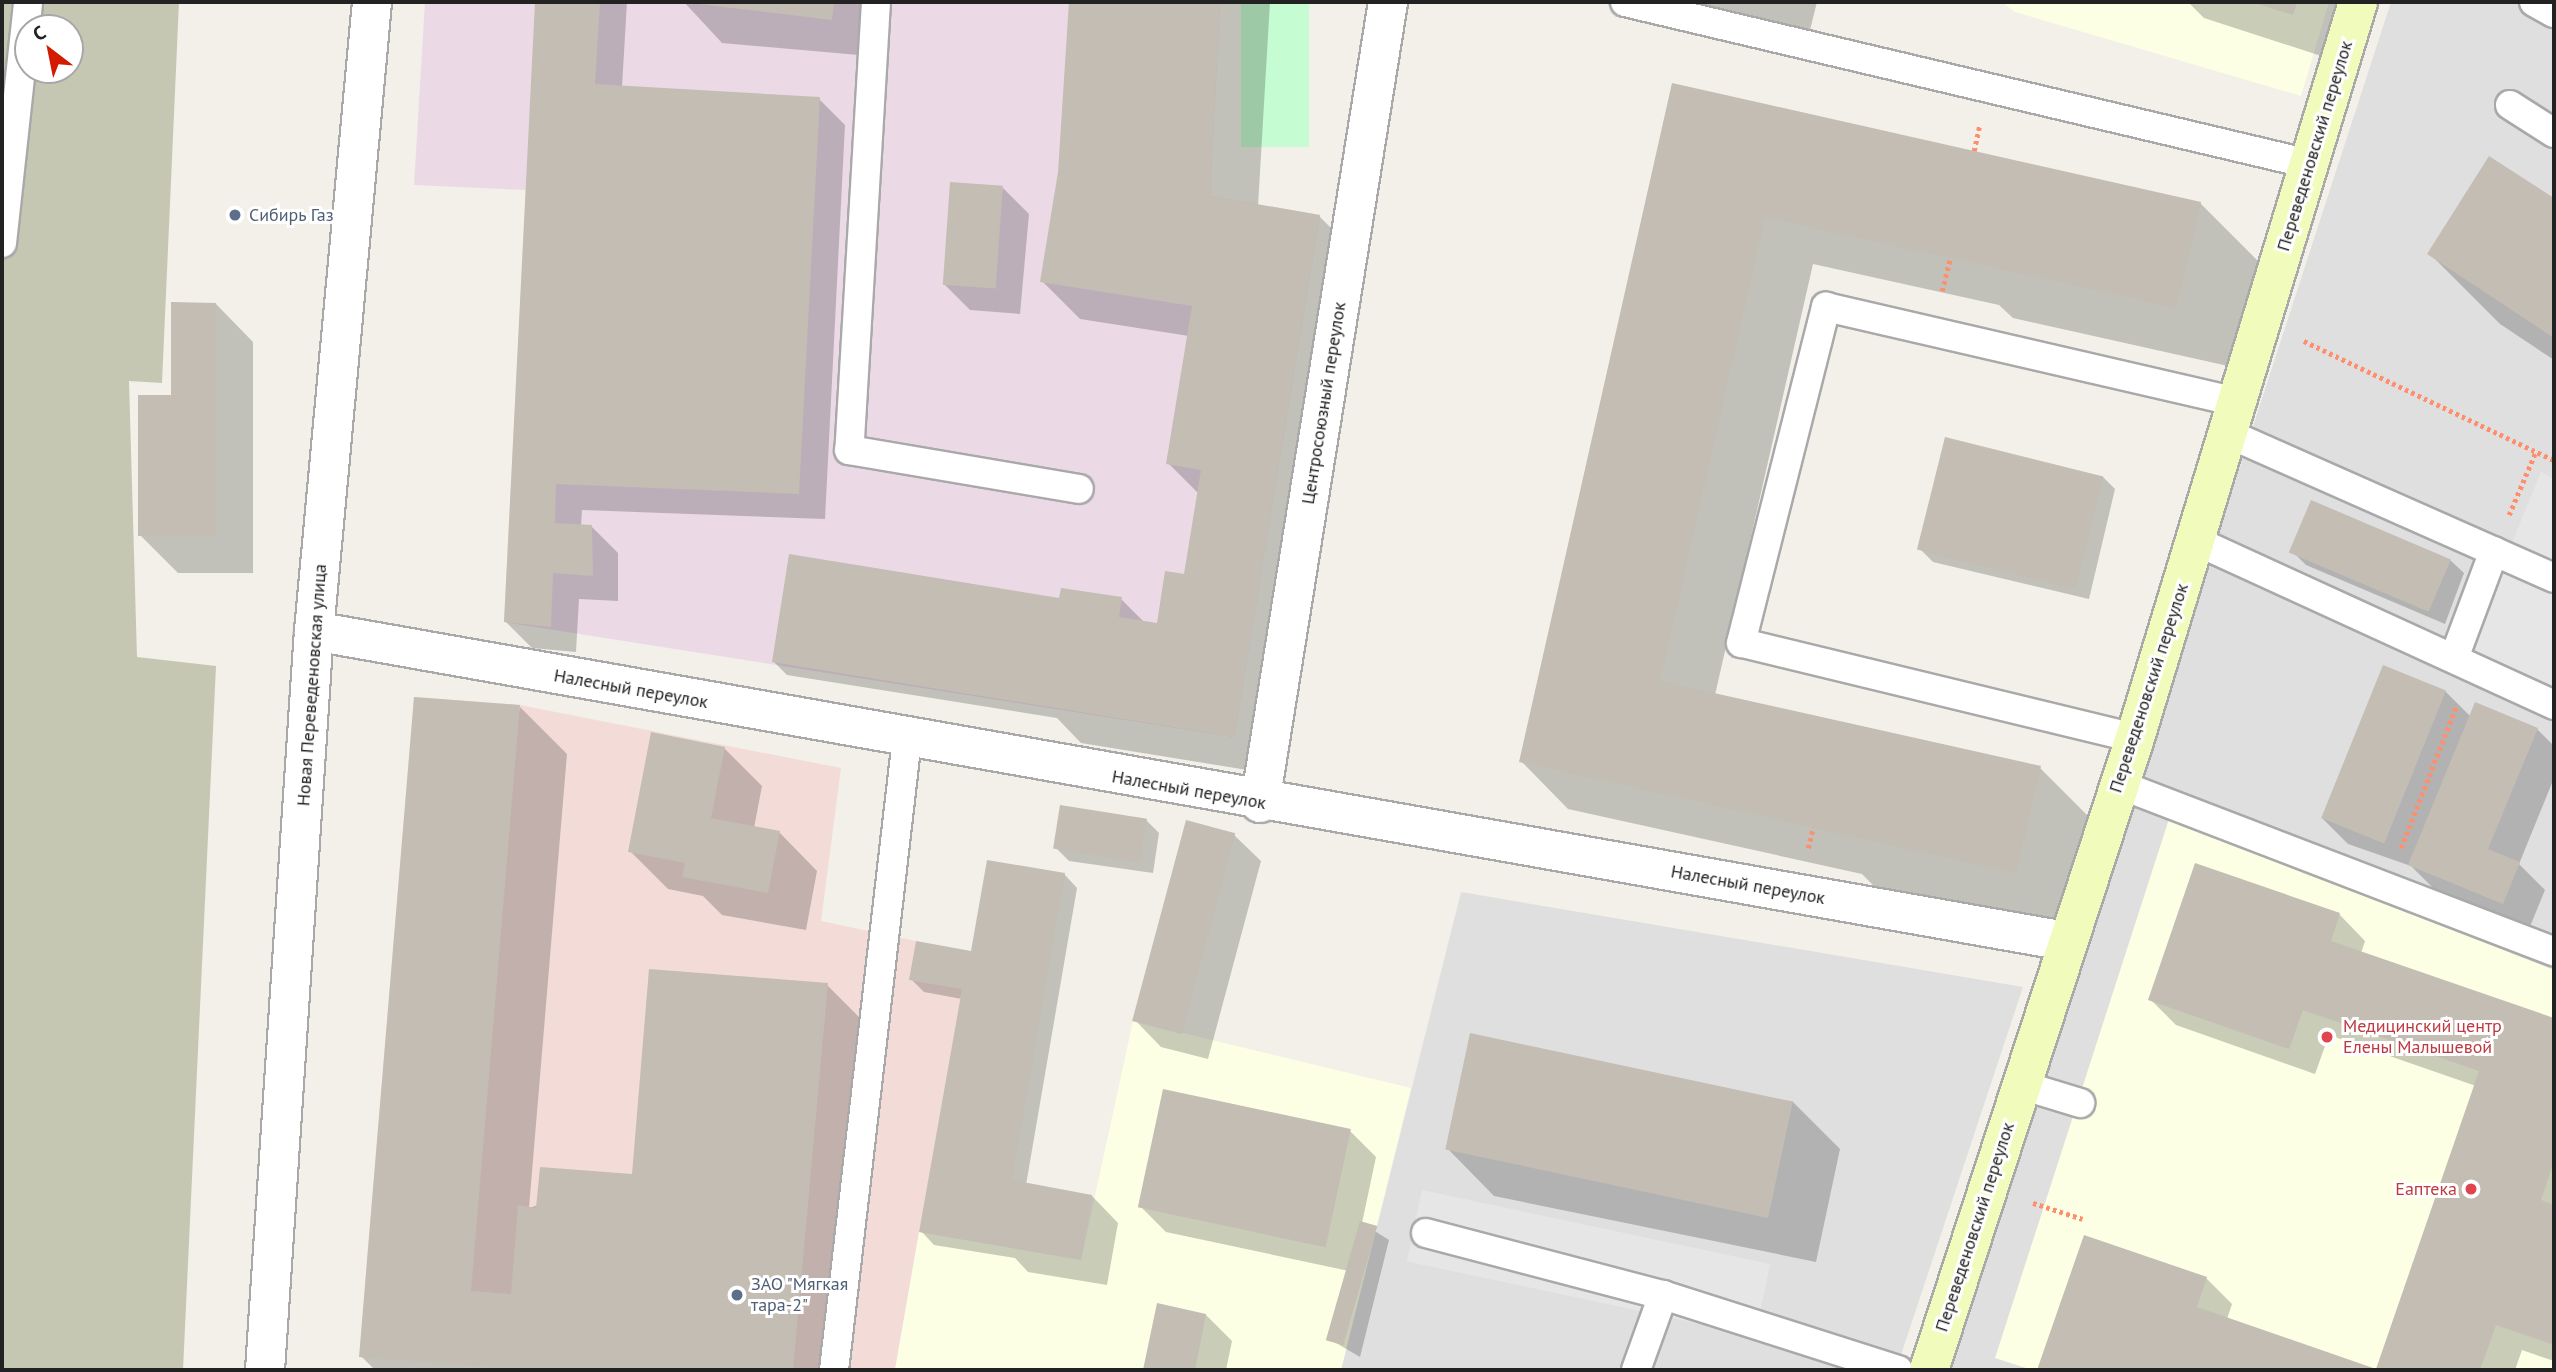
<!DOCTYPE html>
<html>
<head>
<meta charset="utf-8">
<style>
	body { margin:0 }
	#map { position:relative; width:2556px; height:1372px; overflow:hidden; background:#f2f0e8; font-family:"PT Sans",sans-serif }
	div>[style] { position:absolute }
	.residential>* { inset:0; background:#e0dfdf }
	.commercial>* { inset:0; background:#f3dcd7 }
	.industrial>* { inset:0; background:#ebdae6 }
	.education>* { inset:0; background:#fcffe4 }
	.construction>* { inset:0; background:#c5c7b3 }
	.park>* { inset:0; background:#c5fcd1; transform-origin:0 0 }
	.parking>* { inset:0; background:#e6e6e6; transform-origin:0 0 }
	.shadow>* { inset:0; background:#0003 }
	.building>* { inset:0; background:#c3bdb4; transform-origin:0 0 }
	.path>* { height:4.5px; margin-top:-2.25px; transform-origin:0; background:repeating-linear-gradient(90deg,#ff8e6c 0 3.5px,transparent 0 7px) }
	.roads { filter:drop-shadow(2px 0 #a9a9a9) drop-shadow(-2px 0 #a9a9a9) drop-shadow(0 2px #a9a9a9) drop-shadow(0 -2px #a9a9a9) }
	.lane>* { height:28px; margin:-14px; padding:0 14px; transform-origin:14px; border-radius:14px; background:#fff }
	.street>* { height:38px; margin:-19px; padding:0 19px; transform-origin:19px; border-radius:19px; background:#fff }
	.secondary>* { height:38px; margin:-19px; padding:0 19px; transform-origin:19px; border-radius:19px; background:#f1fcbc }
	.dots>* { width:19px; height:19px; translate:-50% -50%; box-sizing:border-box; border:4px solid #fff; border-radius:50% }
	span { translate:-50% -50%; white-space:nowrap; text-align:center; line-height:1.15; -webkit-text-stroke:6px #fff; paint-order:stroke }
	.street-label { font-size:18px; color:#222 }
	.service-label { font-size:18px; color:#4e5e75 }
	.left { translate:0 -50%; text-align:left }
	.health-label { font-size:18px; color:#be3a42 }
	.right { translate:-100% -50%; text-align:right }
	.frame { position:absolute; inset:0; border:4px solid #222; pointer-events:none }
	.north { position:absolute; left:14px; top:14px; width:70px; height:70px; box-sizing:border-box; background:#fff; border:2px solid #a7a7a7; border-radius:50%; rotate:328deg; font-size:19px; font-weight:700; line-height:28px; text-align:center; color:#222 }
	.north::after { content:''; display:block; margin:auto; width:24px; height:32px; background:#d31b00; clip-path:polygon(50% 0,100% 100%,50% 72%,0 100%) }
</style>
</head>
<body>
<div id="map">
	<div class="residential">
		<i style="clip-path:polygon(2391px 2px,2554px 2px,2554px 1370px,1946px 1370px)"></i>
		<i style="clip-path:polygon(1461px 892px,2023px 987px,1896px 1370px,1341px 1370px)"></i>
	</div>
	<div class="commercial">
		<i style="clip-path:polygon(414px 697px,520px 705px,841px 768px,821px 921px,916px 941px,910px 980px,962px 989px,895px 1370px,692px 1370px,697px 1309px,365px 1283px)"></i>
	</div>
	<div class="industrial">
		<i style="clip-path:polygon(425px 2px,1220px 2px,1210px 196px,1320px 215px,1234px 737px,504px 622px,526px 190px,414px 185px)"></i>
	</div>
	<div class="education">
		<i style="clip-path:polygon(2002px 2px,2329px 2px,2301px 96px,2015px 12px)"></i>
		<i style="clip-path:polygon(2169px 819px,2554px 970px,2554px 1370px,2032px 1370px,1995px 1358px)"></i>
		<i style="clip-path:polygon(1133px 1021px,1411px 1088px,1341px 1370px,895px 1370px,919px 1232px,1081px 1260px)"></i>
	</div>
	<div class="construction">
		<i style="clip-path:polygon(evenodd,2px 2px,179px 2px,162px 383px,129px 381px,137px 657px,216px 666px,183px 1370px,2px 1370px,2px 2px,28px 28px,70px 28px,70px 70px,28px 70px,28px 28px)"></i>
	</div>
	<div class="park">
		<i style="left:1241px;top:2px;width:68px;height:145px"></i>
	</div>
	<div class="parking">
		<i style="clip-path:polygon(2541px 472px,2554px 479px,2554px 694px,2467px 653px)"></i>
		<i style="left:1422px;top:1190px;width:356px;height:73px;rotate:12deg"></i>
	</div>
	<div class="shadow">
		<i style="clip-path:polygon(536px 2px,627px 2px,622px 87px,819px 99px,845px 125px,825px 519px,582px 510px,581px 526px,592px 527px,618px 553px,618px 601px,579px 599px,576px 652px,532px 648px,505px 621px)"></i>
		<i style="clip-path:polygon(684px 2px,875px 2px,870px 56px,722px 43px)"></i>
		<i style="clip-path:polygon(1070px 2px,1270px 2px,1258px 206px,1319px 216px,1357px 254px,1272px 774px,1081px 743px,1057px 718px,787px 675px,774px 662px,1061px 600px,1121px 599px,1145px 623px,1158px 625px,1185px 576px,1199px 494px,1168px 463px,1189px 336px,1080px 319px,1042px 281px,1060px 171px)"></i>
		<i style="clip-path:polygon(1664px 2px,1817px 2px,1807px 42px)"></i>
		<i style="clip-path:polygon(2188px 2px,2359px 2px,2340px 62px,2204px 18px)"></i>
		<i style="clip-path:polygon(1673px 85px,2200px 203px,2261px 264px,2237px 368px,2013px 318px,1999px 305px,1813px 264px,1715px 695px,2040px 768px,2101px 829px,2077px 933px,1876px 888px,1862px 874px,1568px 809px,1521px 761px)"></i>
		<i style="clip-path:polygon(2489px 158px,2554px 201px,2554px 360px,2500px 324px,2429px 253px)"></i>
		<i style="clip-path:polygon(1003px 188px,1029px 214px,1020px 314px,970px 310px,944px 284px)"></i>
		<i style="clip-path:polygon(216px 304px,253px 342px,253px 573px,178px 573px,140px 535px,173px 397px)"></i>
		<i style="clip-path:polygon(2102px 476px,2115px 489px,2089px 599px,1933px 562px,1920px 549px)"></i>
		<i style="clip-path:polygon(2312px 502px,2450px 560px,2464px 573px,2445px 624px,2306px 565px,2293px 552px)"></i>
		<i style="clip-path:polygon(2445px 691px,2471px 717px,2537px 729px,2554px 746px,2554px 778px,2519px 864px,2545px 890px,2529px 929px,2436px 891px,2411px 866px,2348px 844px,2322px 818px)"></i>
		<i style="clip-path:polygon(520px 707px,567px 754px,529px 1208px,631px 1175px,827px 985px,874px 1032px,844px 1370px,375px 1370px,361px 1356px)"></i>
		<i style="clip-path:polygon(724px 748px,762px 786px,754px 828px,780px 833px,817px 871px,806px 930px,722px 915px,703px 896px,668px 889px,630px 851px)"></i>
		<i style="clip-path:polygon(1146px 820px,1159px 833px,1153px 873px,1069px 861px,1056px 848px)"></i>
		<i style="clip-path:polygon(1234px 835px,1261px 861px,1208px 1059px,1161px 1047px,1135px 1020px)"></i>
		<i style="clip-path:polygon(1064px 874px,1077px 888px,1026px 1185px,1092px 1196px,1118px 1223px,1107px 1285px,1028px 1272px,1015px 1258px,934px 1245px,921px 1231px,962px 999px,924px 992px,911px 979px,972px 953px)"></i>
		<i style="clip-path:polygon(2339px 914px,2365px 941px,2361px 953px,2554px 1020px,2554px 1361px,2522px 1350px,2515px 1370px,2377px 1370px,2476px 1086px,2329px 1035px,2315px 1074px,2176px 1025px,2150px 999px)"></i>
		<i style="clip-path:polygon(1792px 1101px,1840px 1149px,1816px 1262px,1494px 1196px,1447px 1148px)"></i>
		<i style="clip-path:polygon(1350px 1131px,1376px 1157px,1362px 1223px,1389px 1240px,1360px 1357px,1331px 1340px,1349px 1271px,1166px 1232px,1140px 1206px)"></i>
		<i style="clip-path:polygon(2086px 1237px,2206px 1278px,2232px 1304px,2227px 1319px,2374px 1370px,2039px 1370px)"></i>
		<i style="clip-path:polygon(1158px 1305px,1206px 1315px,1232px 1341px,1226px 1370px,1145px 1370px)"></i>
	</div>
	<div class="building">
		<i style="clip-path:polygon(535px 2px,600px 2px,595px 84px,820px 97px,799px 494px,556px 484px,555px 523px,592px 525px,593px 576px,553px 573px,551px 627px,504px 622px)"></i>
		<i style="clip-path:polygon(682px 2px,834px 2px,832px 20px)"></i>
		<i style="clip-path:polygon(1069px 2px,1220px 2px,1210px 196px,1320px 215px,1234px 737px,772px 662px,789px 554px,1059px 598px,1061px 588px,1122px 597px,1119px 617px,1157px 623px,1165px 571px,1184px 574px,1201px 470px,1166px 464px,1192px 306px,1040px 282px,1058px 172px)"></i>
		<i style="clip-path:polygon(2252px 2px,2297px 2px,2293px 15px)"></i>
		<i style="clip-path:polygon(1672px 83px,2201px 202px,2176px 308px,1765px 217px,1660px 681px,2041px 766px,2016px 873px,1519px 762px)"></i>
		<i style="clip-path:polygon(2489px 156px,2554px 198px,2554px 338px,2427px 254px)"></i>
		<i style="left:950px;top:182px;width:53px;height:103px;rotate:4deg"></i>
		<i style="clip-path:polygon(171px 302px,216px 303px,216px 536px,138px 536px,138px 395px,171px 395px)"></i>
		<i style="left:1945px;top:437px;width:163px;height:116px;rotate:14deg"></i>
		<i style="left:2311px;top:500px;width:152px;height:57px;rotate:23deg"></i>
		<i style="left:2383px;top:665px;width:68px;height:165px;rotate:22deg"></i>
		<i style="clip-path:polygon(414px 697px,520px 705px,471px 1291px,511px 1294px,518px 1205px,536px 1208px,540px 1167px,632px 1174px,649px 969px,828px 983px,793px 1370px,530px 1370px,359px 1357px)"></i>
		<i style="clip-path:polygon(2475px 702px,2538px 728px,2488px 849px,2520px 862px,2503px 904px,2408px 865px)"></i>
		<i style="clip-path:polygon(651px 732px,725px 747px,711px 818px,780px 831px,768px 893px,682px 877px,685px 863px,628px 852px)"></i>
		<i style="left:1060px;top:805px;width:88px;height:44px;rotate:9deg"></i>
		<i style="left:1186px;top:820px;width:51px;height:208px;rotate:15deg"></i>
		<i style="clip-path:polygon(987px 860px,1065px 873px,1012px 1180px,1092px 1195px,1081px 1260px,919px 1232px,962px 989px,909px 980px,916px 941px,971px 951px)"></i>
		<i style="clip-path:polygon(2195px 863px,2340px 913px,2331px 941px,2554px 1018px,2554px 1161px,2541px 1200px,2554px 1205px,2554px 1345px,2496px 1325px,2480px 1370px,2037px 1370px,2084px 1235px,2207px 1277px,2197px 1307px,2376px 1369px,2479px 1071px,2303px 1010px,2289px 1049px,2148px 1000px)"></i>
		<i style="left:1470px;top:1033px;width:330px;height:119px;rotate:12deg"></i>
		<i style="left:1163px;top:1089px;width:192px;height:121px;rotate:12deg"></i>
		<i style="left:1360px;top:1221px;width:18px;height:124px;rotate:16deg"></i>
		<i style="clip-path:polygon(1157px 1303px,1206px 1314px,1195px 1370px,1143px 1370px)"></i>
	</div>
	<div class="path">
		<i style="left:1974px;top:151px;width:25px;rotate:-78deg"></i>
		<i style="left:1942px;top:291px;width:34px;rotate:-76deg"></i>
		<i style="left:2304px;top:341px;width:277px;rotate:25.5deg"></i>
		<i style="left:2509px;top:515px;width:69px;rotate:-67.1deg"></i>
		<i style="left:1808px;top:848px;width:21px;rotate:-76deg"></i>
		<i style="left:2401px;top:848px;width:151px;rotate:-68.7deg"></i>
		<i style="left:2033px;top:1203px;width:52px;rotate:17.7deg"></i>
	</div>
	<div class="roads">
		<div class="lane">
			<i style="left:876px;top:2px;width:449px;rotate:93.4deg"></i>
			<i style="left:849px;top:450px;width:233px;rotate:9.6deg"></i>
			<i style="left:1625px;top:2px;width:704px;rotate:13.31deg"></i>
			<i style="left:2534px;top:2px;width:23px;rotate:29deg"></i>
			<i style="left:2510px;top:105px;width:52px;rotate:32.5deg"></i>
			<i style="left:2px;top:243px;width:242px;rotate:-83.8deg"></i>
			<i style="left:2229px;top:434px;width:355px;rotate:23.9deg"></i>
			<i style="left:2196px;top:541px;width:394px;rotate:24.6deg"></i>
			<i style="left:2454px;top:658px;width:114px;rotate:-69.5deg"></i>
			<i style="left:2135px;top:738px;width:405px;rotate:-166.4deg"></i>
			<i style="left:1741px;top:643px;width:347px;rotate:-75.8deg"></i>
			<i style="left:1826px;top:307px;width:423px;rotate:13deg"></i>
			<i style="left:2118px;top:784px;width:467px;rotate:21deg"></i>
			<i style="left:2021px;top:1085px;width:62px;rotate:17deg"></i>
			<i style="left:1426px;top:1233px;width:245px;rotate:14.7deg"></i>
			<i style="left:834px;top:1370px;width:635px;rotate:-83.4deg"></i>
			<i style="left:1636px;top:1370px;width:80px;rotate:-70.2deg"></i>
			<i style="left:1663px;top:1295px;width:247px;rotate:17.7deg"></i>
		</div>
		<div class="street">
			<i style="left:314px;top:631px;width:1778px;rotate:10.04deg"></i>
			<i style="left:1260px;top:803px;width:811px;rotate:-80.92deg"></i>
			<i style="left:265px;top:1370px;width:741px;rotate:-86.21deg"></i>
			<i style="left:314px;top:631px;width:632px;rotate:-84.73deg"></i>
		</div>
		<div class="secondary">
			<i style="left:1929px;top:1370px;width:665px;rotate:-71.95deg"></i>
			<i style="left:2135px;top:738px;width:769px;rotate:-73.14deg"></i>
		</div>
	</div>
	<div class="dots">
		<i style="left:235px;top:215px;background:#5c6f8a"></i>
		<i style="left:2327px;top:1037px;background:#e0444e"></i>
		<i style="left:2471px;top:1189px;background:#e0444e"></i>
		<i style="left:737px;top:1295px;background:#5c6f8a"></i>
	</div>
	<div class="street-label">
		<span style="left:2315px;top:146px;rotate:-73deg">Переведеновский переулок</span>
		<span style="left:1324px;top:403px;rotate:-81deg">Центросоюзный переулок</span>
		<span style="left:312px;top:685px;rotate:-86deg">Новая Переведеновская улица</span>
		<span style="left:2149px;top:688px;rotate:-72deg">Переведеновский переулок</span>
		<span style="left:631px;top:689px;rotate:10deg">Налесный переулок</span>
		<span style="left:1189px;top:790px;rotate:10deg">Налесный переулок</span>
		<span style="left:1748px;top:885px;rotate:10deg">Налесный переулок</span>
		<span style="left:1975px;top:1227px;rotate:-72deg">Переведеновский переулок</span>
	</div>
	<div class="service-label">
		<span class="left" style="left:249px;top:215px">Сибирь Газ</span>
		<span class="left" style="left:751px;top:1295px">ЗАО "Мягкая<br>тара-2"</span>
	</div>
	<div class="health-label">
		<span class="left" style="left:2343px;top:1037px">Медицинский центр<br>Елены Малышевой</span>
		<span class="right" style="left:2457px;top:1189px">Еаптека</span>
	</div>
	<div class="frame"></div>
	<div class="north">С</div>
</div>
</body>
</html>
